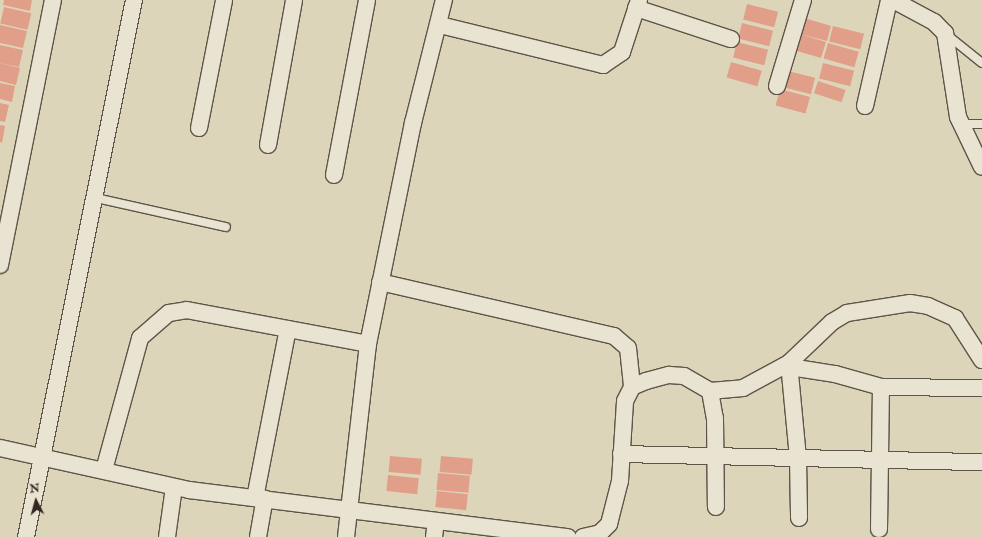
<!DOCTYPE html>
<html>
<head>
<meta charset="utf-8">
<style>
	body { margin:0 }
	#map { position:relative; width:982px; height:537px; overflow:hidden; background:#ddd5b9; font-family:"IM FELL Double Pica",serif }
	div>[style] { position:absolute }
	.building>* { inset:0; background:#e19f8a; transform-origin:0 0 }
	.roads { filter:drop-shadow(1px 0 #5e5448) drop-shadow(-1px 0 #5e5448) drop-shadow(0 1px #5e5448) drop-shadow(0 -1px #5e5448) }
	.service>* { height:8px; margin:-4px; padding:0 4px; transform-origin:4px; border-radius:4px; background:#e9e4d2 }
	.minor>* { height:16px; margin:-8px; padding:0 8px; transform-origin:8px; border-radius:8px; background:#e9e4d2 }
	span { translate:-50% -50%; white-space:nowrap; text-align:center; line-height:1.15; -webkit-text-stroke:3.5px #e9e4d2; paint-order:stroke }
	.north { position:absolute; left:16px; top:481px; width:40px; height:40px; -webkit-text-stroke:3px #e9e4d2; paint-order:stroke; rotate:354deg; font-size:11px; font-weight:700; line-height:16px; text-align:center; color:#342922 }
	.north::after { content:''; display:block; margin:auto; width:14px; height:18px; background:#342922; clip-path:polygon(50% 0,100% 100%,50% 72%,0 100%) }
</style>
</head>
<body>
<div id="map">
	<div class="building">
		<i style="clip-path:polygon(4px 0,32px 0,30px 11px,3px 5px)"></i>
		<i style="left:747px;top:4px;width:32px;height:16px;rotate:14deg"></i>
		<i style="left:4px;top:7px;width:28px;height:17px;rotate:13deg"></i>
		<i style="clip-path:polygon(801px 17px,831px 26px,827px 41px,800px 34px,826px 42px,821px 58px,790px 49px)"></i>
		<i style="left:742px;top:23px;width:32px;height:16px;rotate:14deg"></i>
		<i style="clip-path:polygon(0 25px,27px 31px,23px 48px,0 43px)"></i>
		<i style="left:833px;top:26px;width:32px;height:16px;rotate:14deg"></i>
		<i style="left:737px;top:42px;width:32px;height:16px;rotate:14deg"></i>
		<i style="left:828px;top:43px;width:32px;height:16px;rotate:16deg"></i>
		<i style="clip-path:polygon(0 45px,23px 50px,19px 67px,0 63px)"></i>
		<i style="left:731px;top:62px;width:32px;height:16px;rotate:16deg"></i>
		<i style="clip-path:polygon(0 63px,20px 68px,16px 85px,0 81px)"></i>
		<i style="left:823px;top:63px;width:32px;height:16px;rotate:14deg"></i>
		<i style="left:784px;top:70px;width:32px;height:17px;rotate:14deg"></i>
		<i style="left:818px;top:81px;width:29px;height:13px;rotate:18deg"></i>
		<i style="clip-path:polygon(0 83px,15px 86px,12px 102px,0 99px)"></i>
		<i style="left:780px;top:89px;width:31px;height:17px;rotate:15deg"></i>
		<i style="clip-path:polygon(0 103px,9px 105px,5px 122px,0 121px)"></i>
		<i style="clip-path:polygon(0 125px,5px 126px,2px 143px,0 142px)"></i>
		<i style="left:390px;top:456px;width:32px;height:16px;rotate:5deg"></i>
		<i style="left:441px;top:456px;width:32px;height:16px;rotate:5deg"></i>
		<i style="left:438px;top:473px;width:32px;height:17px;rotate:5deg"></i>
		<i style="left:388px;top:475px;width:31px;height:16px;rotate:6deg"></i>
		<i style="left:437px;top:491px;width:31px;height:16px;rotate:6deg"></i>
	</div>
	<div class="roads">
		<div class="service">
			<i style="left:946px;top:34px;width:46px;rotate:38.9deg"></i>
			<i style="left:962px;top:124px;width:20px"></i>
			<i style="left:96px;top:198px;width:133px;rotate:12.6deg"></i>
		</div>
		<div class="minor">
			<i style="left:893px;top:0;width:47px;rotate:28.2deg"></i>
			<i style="left:934px;top:22px;width:16px;rotate:45deg"></i>
			<i style="left:945px;top:33px;width:85px;rotate:81.2deg"></i>
			<i style="left:958px;top:117px;width:55px;rotate:64.4deg"></i>
			<i style="left:636px;top:8px;width:100px;rotate:18.1deg"></i>
			<i style="left:440px;top:25px;width:168px;rotate:13.8deg"></i>
			<i style="left:603px;top:65px;width:23px;rotate:-34deg"></i>
			<i style="left:622px;top:52px;width:55px;rotate:-71.9deg"></i>
			<i style="left:777px;top:86px;width:90px;rotate:-73.2deg"></i>
			<i style="left:865px;top:106px;width:109px;rotate:-77.2deg"></i>
			<i style="left:199px;top:128px;width:130px;rotate:-78.9deg"></i>
			<i style="left:268px;top:145px;width:147px;rotate:-79.8deg"></i>
			<i style="left:334px;top:175px;width:178px;rotate:-79.3deg"></i>
			<i style="left:0;top:265px;width:270px;rotate:-78.7deg"></i>
			<i style="left:380px;top:282px;width:240px;rotate:13deg"></i>
			<i style="left:614px;top:336px;width:18px;rotate:41deg"></i>
			<i style="left:628px;top:348px;width:39px;rotate:84deg"></i>
			<i style="left:789px;top:363px;width:95px;rotate:84.6deg"></i>
			<i style="left:798px;top:458px;width:60px;rotate:89deg"></i>
			<i style="left:790px;top:367px;width:46px;rotate:8.8deg"></i>
			<i style="left:835px;top:374px;width:48px;rotate:15.8deg"></i>
			<i style="left:881px;top:387px;width:101px;rotate:0.6deg"></i>
			<i style="left:710px;top:391px;width:27px;rotate:80deg"></i>
			<i style="left:715px;top:418px;width:89px;rotate:89.4deg"></i>
			<i style="left:0;top:448px;width:194px;rotate:12.5deg"></i>
			<i style="left:189px;top:490px;width:382px;rotate:7.1deg"></i>
			<i style="left:621px;top:454px;width:361px;rotate:1.3deg"></i>
			<i style="left:104px;top:470px;width:137px;rotate:-74.7deg"></i>
			<i style="left:140px;top:338px;width:38px;rotate:-41deg"></i>
			<i style="left:169px;top:313px;width:18px;rotate:-9deg"></i>
			<i style="left:187px;top:310px;width:184px;rotate:10.6deg"></i>
			<i style="left:255px;top:498px;width:172px;rotate:-79deg"></i>
			<i style="left:879px;top:529px;width:142px;rotate:-89.2deg"></i>
			<i style="left:26px;top:537px;width:548px;rotate:-78.63deg"></i>
			<i style="left:167px;top:537px;width:50px;rotate:-82deg"></i>
			<i style="left:258px;top:537px;width:39px;rotate:-80deg"></i>
			<i style="left:346px;top:537px;width:194px;rotate:-83.5deg"></i>
			<i style="left:368px;top:344px;width:226px;rotate:-78.5deg"></i>
			<i style="left:413px;top:123px;width:127px;rotate:-75.9deg"></i>
			<i style="left:434px;top:537px;width:16px;rotate:-83deg"></i>
			<i style="left:583px;top:537px;width:17px;rotate:-13deg"></i>
			<i style="left:600px;top:533px;width:13px;rotate:-45deg"></i>
			<i style="left:609px;top:524px;width:44px;rotate:-75.7deg"></i>
			<i style="left:620px;top:481px;width:80px;rotate:-86.4deg"></i>
			<i style="left:625px;top:401px;width:16px;rotate:-63deg"></i>
			<i style="left:632px;top:387px;width:15px;rotate:-23deg"></i>
			<i style="left:646px;top:381px;width:24px;rotate:-15deg"></i>
			<i style="left:669px;top:375px;width:15px;rotate:4deg"></i>
			<i style="left:684px;top:376px;width:30px;rotate:30deg"></i>
			<i style="left:710px;top:391px;width:33px;rotate:-5deg"></i>
			<i style="left:743px;top:388px;width:52px;rotate:-28.5deg"></i>
			<i style="left:789px;top:363px;width:59px;rotate:-43.6deg"></i>
			<i style="left:832px;top:322px;width:17px;rotate:-31deg"></i>
			<i style="left:847px;top:313px;width:64px;rotate:-9deg"></i>
			<i style="left:910px;top:303px;width:18px;rotate:9deg"></i>
			<i style="left:928px;top:306px;width:30px;rotate:24deg"></i>
			<i style="left:955px;top:318px;width:50px;rotate:57.3deg"></i>
		</div>
	</div>
	<div class="north">N</div>
</div>
</body>
</html>
